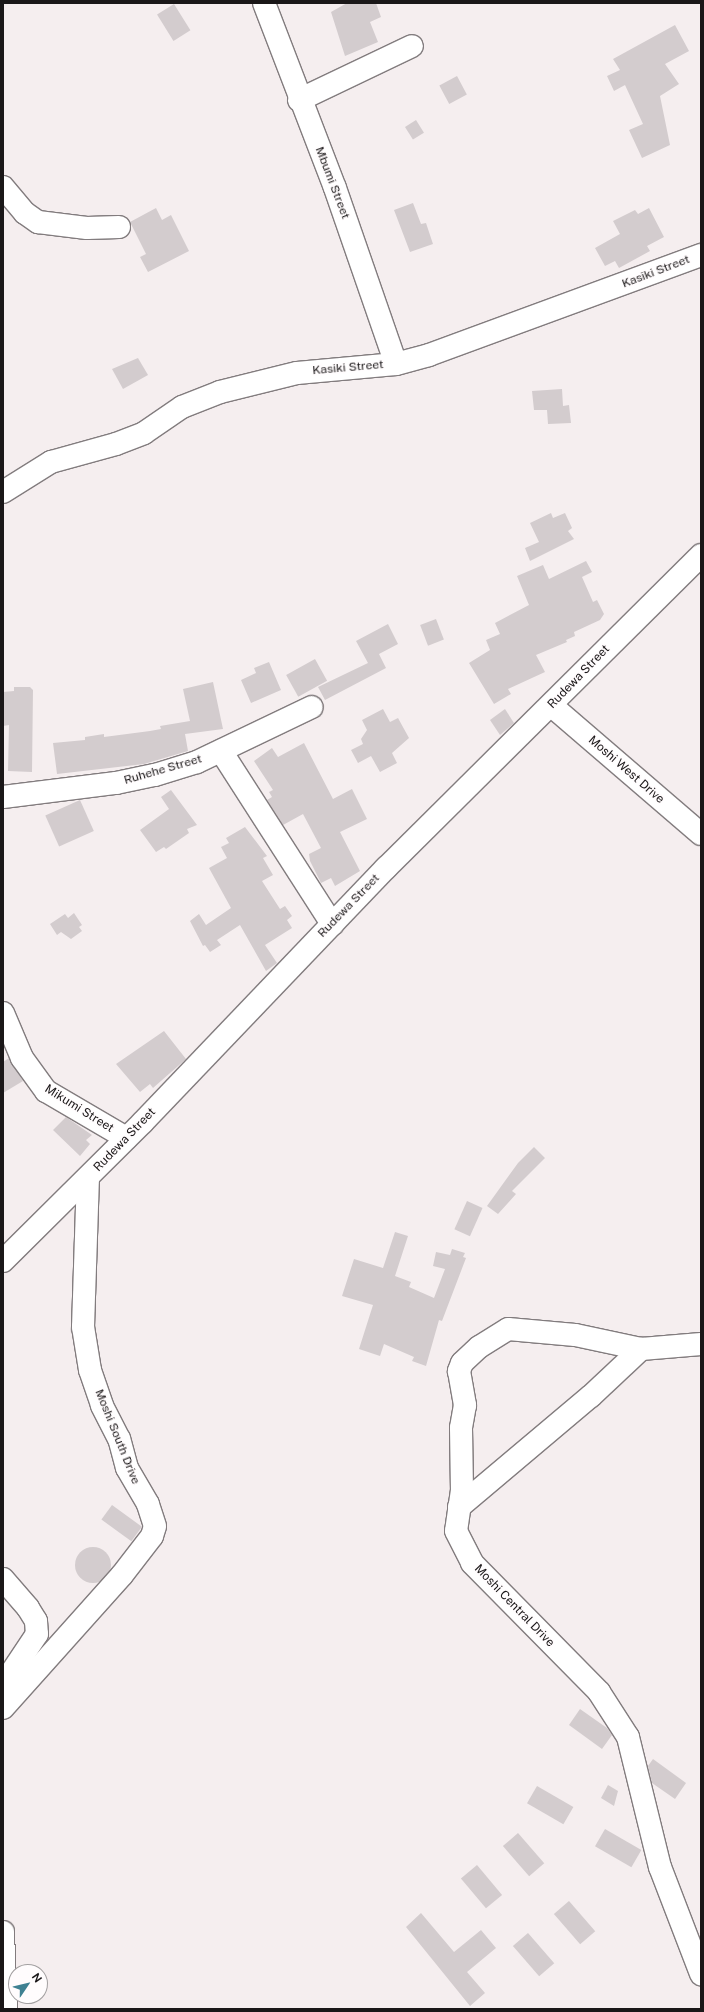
<!DOCTYPE html>
<html>
<head>
<meta charset="utf-8">
<style>
	body { margin:0 }
	#map { position:relative; width:704px; height:2012px; overflow:hidden; background:#f5eeef; font-family:"Public Sans",sans-serif }
	div>[style] { position:absolute }
	.building>* { inset:0; background:#d3ccce; transform-origin:0 0 }
	.round { border-radius:50% }
	.roads { filter:drop-shadow(1px 0 #827c7e) drop-shadow(-1px 0 #827c7e) drop-shadow(0 1px #827c7e) drop-shadow(0 -1px #827c7e) }
	.minor>* { height:22px; margin:-11px; padding:0 11px; transform-origin:11px; border-radius:11px; background:#fff }
	span { translate:-50% -50%; white-space:nowrap; text-align:center; line-height:1.15; -webkit-text-stroke:3px #fffcfd; paint-order:stroke }
	.street-label { font-size:12px; color:#1a1718 }
	.frame { position:absolute; inset:0; border:4px solid #1a1718; pointer-events:none }
	.north { position:absolute; left:8px; top:1964px; width:40px; height:40px; box-sizing:border-box; background:#fffcfd; border:1px solid #a3a0a1; border-radius:50%; rotate:55deg; font-size:11px; font-weight:700; line-height:16px; text-align:center; color:#1a1718 }
	.north::after { content:''; display:block; margin:auto; width:14px; height:18px; background:#3f8192; clip-path:polygon(50% 0,100% 100%,50% 72%,0 100%) }
</style>
</head>
<body>
<div id="map">
	<div class="building">
		<i style="clip-path:polygon(347px 3px,376px 3px,381px 17px,370px 22px,378px 42px,345px 56px,331px 12px)"></i>
		<i style="left:174px;top:4px;width:31px;height:20px;rotate:58deg"></i>
		<i style="clip-path:polygon(675px 25px,689px 51px,665px 64px,679px 84px,660px 96px,670px 145px,642px 158px,629px 130px,643px 124px,625px 85px,614px 91px,607px 76px,620px 70px,613px 59px)"></i>
		<i style="left:457px;top:76px;width:21px;height:20px;rotate:62deg"></i>
		<i style="left:416px;top:120px;width:15px;height:13px;rotate:58deg"></i>
		<i style="clip-path:polygon(413px 203px,421px 224px,426px 223px,433px 244px,410px 252px,394px 210px)"></i>
		<i style="clip-path:polygon(156px 208px,162px 220px,171px 215px,189px 251px,148px 272px,140px 257px,146px 254px,130px 222px)"></i>
		<i style="clip-path:polygon(649px 208px,664px 237px,647px 246px,650px 251px,619px 268px,615px 261px,605px 266px,595px 248px,620px 234px,613px 221px,635px 210px,638px 214px)"></i>
		<i style="clip-path:polygon(138px 358px,148px 375px,123px 389px,112px 369px)"></i>
		<i style="clip-path:polygon(562px 389px,563px 406px,569px 405px,571px 423px,548px 424px,547px 410px,534px 410px,532px 391px)"></i>
		<i style="clip-path:polygon(551px 513px,553px 518px,565px 513px,572px 528px,568px 531px,574px 539px,530px 561px,525px 548px,539px 542px,530px 523px)"></i>
		<i style="clip-path:polygon(586px 561px,592px 572px,582px 577px,593px 602px,597px 600px,604px 614px,600px 620px,574px 632px,575px 636px,566px 640px,567px 642px,536px 655px,545px 672px,508px 689px,511px 694px,494px 704px,469px 663px,490px 650px,486px 640px,500px 634px,495px 623px,529px 605px,517px 576px,543px 565px,549px 579px)"></i>
		<i style="left:436px;top:619px;width:22px;height:17px;rotate:69deg"></i>
		<i style="clip-path:polygon(388px 624px,398px 644px,379px 654px,386px 668px,325px 700px,318px 687px,368px 663px,356px 641px)"></i>
		<i style="left:315px;top:659px;width:25px;height:33px;rotate:61deg"></i>
		<i style="clip-path:polygon(269px 662px,281px 690px,251px 703px,241px 680px,256px 673px,254px 668px)"></i>
		<i style="clip-path:polygon(213px 682px,223px 729px,185px 734px,188px 751px,144px 764px,57px 774px,53px 743px,85px 740px,85px 737px,104px 734px,104px 737px,150px 731px,161px 729px,160px 726px,190px 721px,183px 689px)"></i>
		<i style="clip-path:polygon(14px 687px,30px 687px,33px 690px,32px 772px,8px 771px,9px 725px,3px 726px,3px 692px,14px 691px)"></i>
		<i style="clip-path:polygon(383px 709px,390px 722px,398px 718px,409px 738px,392px 753px,397px 763px,380px 772px,371px 756px,358px 763px,351px 750px,363px 744px,361px 739px,367px 730px,362px 720px)"></i>
		<i style="clip-path:polygon(505px 709px,514px 723px,500px 735px,490px 720px)"></i>
		<i style="clip-path:polygon(304px 743px,333px 799px,352px 789px,367px 819px,340px 832px,360px 871px,335px 886px,331px 878px,321px 883px,310px 861px,309px 854px,321px 848px,303px 814px,283px 825px,267px 800px,272px 797px,269px 792px,273px 790px,254px 761px,272px 748px,278px 757px)"></i>
		<i style="clip-path:polygon(171px 790px,197px 825px,187px 829px,189px 833px,166px 849px,164px 847px,156px 852px,140px 830px,169px 809px,161px 797px)"></i>
		<i style="left:80px;top:800px;width:34px;height:38px;rotate:66deg"></i>
		<i style="clip-path:polygon(245px 827px,267px 856px,263px 858px,273px 875px,262px 881px,280px 909px,285px 906px,292px 916px,287px 920px,292px 928px,265px 945px,277px 963px,266px 971px,240px 925px,217px 940px,221px 945px,210px 952px,205px 945px,203px 946px,190px 921px,199px 914px,206px 925px,231px 908px,209px 868px,227px 858px,221px 847px,229px 843px,226px 838px)"></i>
		<i style="clip-path:polygon(74px 913px,82px 925px,79px 927px,82px 931px,71px 939px,61px 932px,57px 935px,50px 924px,65px 914px,68px 918px)"></i>
		<i style="clip-path:polygon(164px 1031px,186px 1059px,153px 1088px,150px 1084px,140px 1092px,116px 1064px)"></i>
		<i style="clip-path:polygon(9px 1058px,23px 1081px,3px 1093px,3px 1062px)"></i>
		<i style="clip-path:polygon(66px 1117px,92px 1135px,86px 1140px,90px 1144px,80px 1156px,53px 1130px)"></i>
		<i style="clip-path:polygon(534px 1147px,545px 1158px,512px 1191px,516px 1194px,498px 1214px,487px 1206px,518px 1163px)"></i>
		<i style="left:467px;top:1201px;width:17px;height:31px;rotate:24deg"></i>
		<i style="clip-path:polygon(395px 1232px,408px 1236px,395px 1276px,411px 1282px,409px 1287px,434px 1298px,445px 1269px,433px 1266px,436px 1252px,450px 1255px,452px 1249px,465px 1253px,463px 1257px,466px 1258px,442px 1321px,439px 1320px,426px 1366px,412px 1361px,414px 1357px,384px 1344px,380px 1356px,359px 1349px,373px 1305px,342px 1296px,354px 1259px,383px 1268px)"></i>
		<i style="left:112px;top:1505px;width:37px;height:18px;rotate:36deg"></i>
		<i class="round" style="left:75px;top:1547px;width:36px;height:36px"></i>
		<i style="clip-path:polygon(580px 1709px,607px 1728px,612px 1735px,602px 1749px,569px 1725px)"></i>
		<i style="clip-path:polygon(653px 1759px,686px 1783px,675px 1799px,652px 1783px,648px 1766px)"></i>
		<i style="clip-path:polygon(608px 1785px,618px 1791px,614px 1806px,601px 1798px)"></i>
		<i style="left:537px;top:1786px;width:42px;height:20px;rotate:30deg"></i>
		<i style="left:605px;top:1829px;width:42px;height:20px;rotate:30deg"></i>
		<i style="left:518px;top:1833px;width:40px;height:20px;rotate:49deg"></i>
		<i style="left:477px;top:1865px;width:39px;height:21px;rotate:50deg"></i>
		<i style="left:569px;top:1901px;width:40px;height:20px;rotate:49deg"></i>
		<i style="clip-path:polygon(421px 1913px,454px 1952px,481px 1930px,496px 1948px,467px 1972px,485px 1993px,470px 2006px,406px 1927px)"></i>
		<i style="left:528px;top:1933px;width:40px;height:20px;rotate:49deg"></i>
	</div>
	<div class="roads">
		<div class="minor">
			<i style="left:264px;top:3px;width:198px;rotate:69deg"></i>
			<i style="left:335px;top:188px;width:186px;rotate:70.9deg"></i>
			<i style="left:299px;top:100px;width:125px;rotate:-25.5deg"></i>
			<i style="left:3px;top:187px;width:34px;rotate:50deg"></i>
			<i style="left:25px;top:213px;width:16px;rotate:35deg"></i>
			<i style="left:38px;top:222px;width:49px;rotate:7deg"></i>
			<i style="left:87px;top:228px;width:32px;rotate:-2deg"></i>
			<i style="left:3px;top:492px;width:57px;rotate:-32deg"></i>
			<i style="left:51px;top:462px;width:67px;rotate:-15.5deg"></i>
			<i style="left:116px;top:444px;width:30px;rotate:-21deg"></i>
			<i style="left:144px;top:433px;width:46px;rotate:-34.4deg"></i>
			<i style="left:182px;top:407px;width:41px;rotate:-21.5deg"></i>
			<i style="left:220px;top:392px;width:79px;rotate:-13.9deg"></i>
			<i style="left:297px;top:373px;width:99px;rotate:-5.2deg"></i>
			<i style="left:396px;top:364px;width:34px;rotate:-15deg"></i>
			<i style="left:429px;top:355px;width:290px;rotate:-20.2deg"></i>
			<i style="left:552px;top:706px;width:196px;rotate:40.7deg"></i>
			<i style="left:221px;top:751px;width:206px;rotate:57.3deg"></i>
			<i style="left:3px;top:797px;width:114px;rotate:-7.1deg"></i>
			<i style="left:116px;top:783px;width:40px;rotate:-12deg"></i>
			<i style="left:155px;top:775px;width:44px;rotate:-17.2deg"></i>
			<i style="left:197px;top:762px;width:127px;rotate:-25.6deg"></i>
			<i style="left:3px;top:1013px;width:49px;rotate:67.1deg"></i>
			<i style="left:22px;top:1058px;width:41px;rotate:54deg"></i>
			<i style="left:46px;top:1091px;width:93px;rotate:30.4deg"></i>
			<i style="left:3px;top:1261px;width:197px;rotate:-44.8deg"></i>
			<i style="left:143px;top:1122px;width:352px;rotate:-46.3deg"></i>
			<i style="left:386px;top:868px;width:444px;rotate:-44.8deg"></i>
			<i style="left:701px;top:1344px;width:60px;rotate:175.2deg"></i>
			<i style="left:641px;top:1349px;width:67px;rotate:-168deg"></i>
			<i style="left:575px;top:1335px;width:67px;rotate:-174.9deg"></i>
			<i style="left:508px;top:1329px;width:34px;rotate:148deg"></i>
			<i style="left:479px;top:1347px;width:23px;rotate:137deg"></i>
			<i style="left:462px;top:1363px;width:9px;rotate:111deg"></i>
			<i style="left:459px;top:1371px;width:35px;rotate:80deg"></i>
			<i style="left:465px;top:1405px;width:23px;rotate:100deg"></i>
			<i style="left:461px;top:1428px;width:62px;rotate:89.1deg"></i>
			<i style="left:462px;top:1490px;width:41px;rotate:98.3deg"></i>
			<i style="left:456px;top:1531px;width:36px;rotate:63deg"></i>
			<i style="left:472px;top:1563px;width:181px;rotate:45.4deg"></i>
			<i style="left:599px;top:1692px;width:54px;rotate:57.2deg"></i>
			<i style="left:628px;top:1737px;width:134px;rotate:76.2deg"></i>
			<i style="left:660px;top:1867px;width:115px;rotate:69deg"></i>
			<i style="left:459px;top:1507px;width:172px;rotate:-40.1deg"></i>
			<i style="left:591px;top:1396px;width:69px;rotate:-43.2deg"></i>
			<i style="left:3px;top:1579px;width:38px;rotate:49deg"></i>
			<i style="left:28px;top:1608px;width:15px;rotate:58deg"></i>
			<i style="left:36px;top:1621px;width:13px;rotate:86deg"></i>
			<i style="left:37px;top:1634px;width:61px;rotate:123.7deg"></i>
			<i style="left:3px;top:1708px;width:178px;rotate:-48.2deg"></i>
			<i style="left:122px;top:1575px;width:49px;rotate:-52.4deg"></i>
			<i style="left:152px;top:1536px;width:10px;rotate:-73deg"></i>
			<i style="left:155px;top:1526px;width:23px;rotate:-108deg"></i>
			<i style="left:148px;top:1504px;width:42px;rotate:-120.3deg"></i>
			<i style="left:127px;top:1468px;width:30px;rotate:-105deg"></i>
			<i style="left:119px;top:1439px;width:38px;rotate:-117deg"></i>
			<i style="left:102px;top:1405px;width:37px;rotate:-109deg"></i>
			<i style="left:90px;top:1370px;width:44px;rotate:-99.2deg"></i>
			<i style="left:83px;top:1327px;width:148px;rotate:-88.1deg"></i>
			<i style="left:3px;top:1932px;width:77px;rotate:87.8deg"></i>
		</div>
	</div>
	<div class="street-label">
		<span style="left:332px;top:183px;rotate:69deg">Mbumi Street</span>
		<span style="left:656px;top:272px;rotate:-21deg">Kasiki Street</span>
		<span style="left:348px;top:368px;rotate:-5deg">Kasiki Street</span>
		<span style="left:579px;top:677px;rotate:-46deg">Rudewa Street</span>
		<span style="left:163px;top:770px;rotate:-16deg">Ruhehe Street</span>
		<span style="left:626px;top:770px;rotate:41deg">Moshi West Drive</span>
		<span style="left:349px;top:906px;rotate:-46deg">Rudewa Street</span>
		<span style="left:79px;top:1109px;rotate:32deg">Mikumi Street</span>
		<span style="left:125px;top:1140px;rotate:-46deg">Rudewa Street</span>
		<span style="left:117px;top:1437px;rotate:68deg">Moshi South Drive</span>
		<span style="left:514px;top:1606px;rotate:46deg">Moshi Central Drive</span>
	</div>
	<div class="frame"></div>
	<div class="north">N</div>
</div>
</body>
</html>
